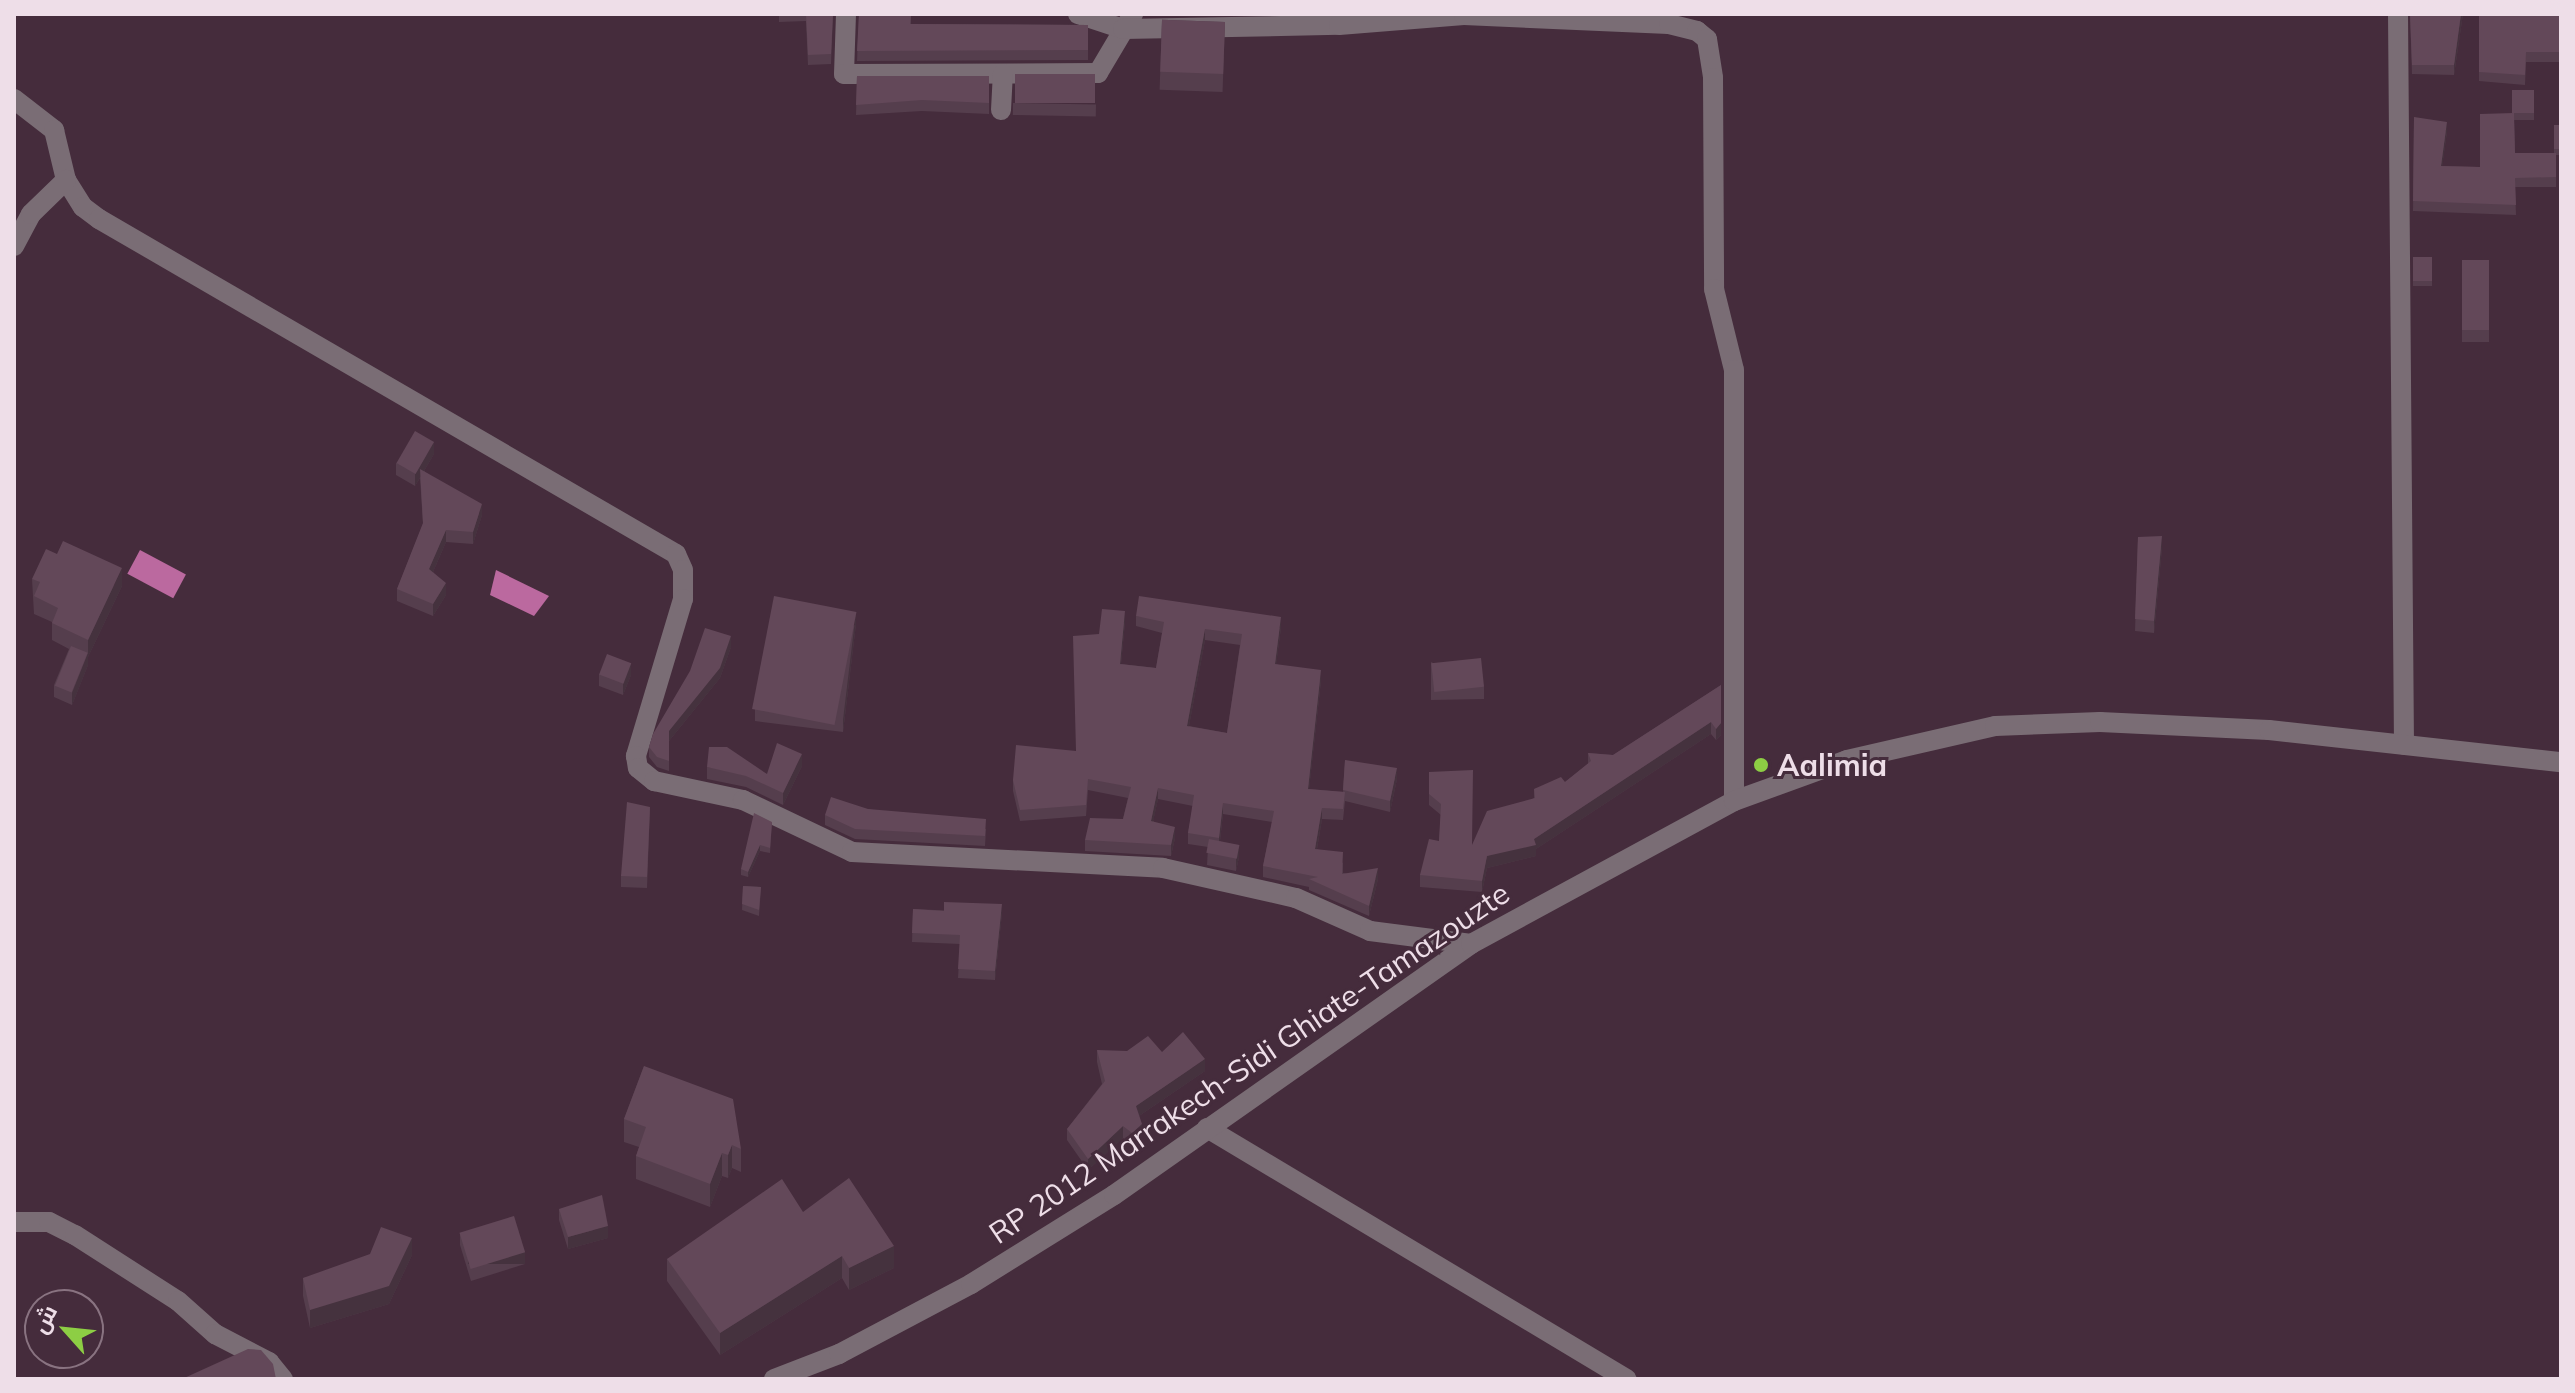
<!DOCTYPE html>
<html>
<head>
<meta charset="utf-8">
<style>
	body { margin:0 }
	#map { position:relative; width:2575px; height:1393px; overflow:hidden; background:#452c3c; font-family:Mulish,Cairo,sans-serif }
	div>[style] { position:absolute }
	.water>* { inset:0; background:#bb699f; transform-origin:0 0 }
	.minor>* { height:20px; margin:-10px; padding:0 10px; transform-origin:10px; border-radius:10px; background:#7a6d75 }
	.wall>* { inset:0; background:#553e4d; transform-origin:0 0 }
	.shaded-wall>* { inset:0; background:#45323e; transform-origin:0 0 }
	.building>* { inset:0; background:#634859; transform-origin:0 0 }
	.dots>* { width:22px; height:22px; translate:-50% -50%; box-sizing:border-box; border:4px solid #452c3c; border-radius:50% }
	span { translate:-50% -50%; white-space:nowrap; text-align:center; line-height:1.15; -webkit-text-stroke:6px #452c3c; paint-order:stroke }
	.poi-label { font-size:30px; color:#eedee8; font-weight:700 }
	.left { translate:0 -50%; text-align:left }
	.street-label { font-size:30px; color:#eedee8 }
	.frame { position:absolute; inset:0; border:16px solid #eedee8; pointer-events:none }
	.north { position:absolute; left:24px; top:1289px; width:80px; height:80px; box-sizing:border-box; background:#452c3c; border:2px solid #897381; border-radius:50%; rotate:297deg; font-size:22px; font-weight:700; line-height:32px; text-align:center; color:#eedee8 }
	.north::after { content:''; display:block; margin:auto; width:28px; height:36px; background:#8dce44; clip-path:polygon(50% 0,100% 100%,50% 72%,0 100%) }
</style>
</head>
<body>
<div id="map">
	<div class="water">
		<i style="left:140px;top:550px;width:52px;height:27px;rotate:28deg"></i>
		<i style="clip-path:polygon(496px 570px,549px 596px,534px 616px,490px 595px)"></i>
	</div>
	<div class="minor">
		<i style="left:846px;top:14px;width:60px;rotate:91.9deg"></i>
		<i style="left:844px;top:74px;width:254px;rotate:-0.2deg"></i>
		<i style="left:1098px;top:73px;width:69px;rotate:-59.3deg"></i>
		<i style="left:1078px;top:14px;width:47px;rotate:18.4deg"></i>
		<i style="left:1123px;top:29px;width:216px;rotate:-1.1deg"></i>
		<i style="left:1339px;top:25px;width:125px;rotate:-4.6deg"></i>
		<i style="left:1464px;top:15px;width:205px;rotate:2.5deg"></i>
		<i style="left:1669px;top:24px;width:29px;rotate:14deg"></i>
		<i style="left:1697px;top:31px;width:13px;rotate:39deg"></i>
		<i style="left:1707px;top:39px;width:39px;rotate:81deg"></i>
		<i style="left:1713px;top:78px;width:211px;rotate:89.7deg"></i>
		<i style="left:1714px;top:289px;width:83px;rotate:76.1deg"></i>
		<i style="left:1734px;top:370px;width:431px;rotate:90deg"></i>
		<i style="left:2398px;top:14px;width:731px;rotate:89.53deg"></i>
		<i style="left:14px;top:99px;width:51px;rotate:37.8deg"></i>
		<i style="left:54px;top:130px;width:51px;rotate:76.5deg"></i>
		<i style="left:66px;top:180px;width:32px;rotate:58deg"></i>
		<i style="left:83px;top:207px;width:20px;rotate:37deg"></i>
		<i style="left:99px;top:219px;width:667px;rotate:30.14deg"></i>
		<i style="left:676px;top:554px;width:17px;rotate:66deg"></i>
		<i style="left:683px;top:570px;width:29px;rotate:90deg"></i>
		<i style="left:683px;top:599px;width:164px;rotate:106.7deg"></i>
		<i style="left:636px;top:756px;width:12px;rotate:81deg"></i>
		<i style="left:638px;top:768px;width:21px;rotate:39deg"></i>
		<i style="left:654px;top:781px;width:91px;rotate:12.1deg"></i>
		<i style="left:743px;top:800px;width:121px;rotate:25.5deg"></i>
		<i style="left:852px;top:852px;width:311px;rotate:2.9deg"></i>
		<i style="left:1163px;top:868px;width:136px;rotate:12.7deg"></i>
		<i style="left:1296px;top:898px;width:81px;rotate:24deg"></i>
		<i style="left:1370px;top:931px;width:102px;rotate:7.3deg"></i>
		<i style="left:1001px;top:110px;width:36px;rotate:-87deg"></i>
		<i style="left:14px;top:246px;width:36px;rotate:-62deg"></i>
		<i style="left:31px;top:214px;width:49px;rotate:-44.2deg"></i>
		<i style="left:1207px;top:1128px;width:489px;rotate:30.9deg"></i>
		<i style="left:14px;top:1222px;width:35px"></i>
		<i style="left:49px;top:1222px;width:29px;rotate:27deg"></i>
		<i style="left:75px;top:1235px;width:122px;rotate:32.7deg"></i>
		<i style="left:178px;top:1301px;width:50px;rotate:41.7deg"></i>
		<i style="left:215px;top:1334px;width:61px;rotate:27.4deg"></i>
		<i style="left:269px;top:1362px;width:22px;rotate:51deg"></i>
		<i style="left:774px;top:1379px;width:70px;rotate:-21deg"></i>
		<i style="left:839px;top:1354px;width:149px;rotate:-27.9deg"></i>
		<i style="left:971px;top:1284px;width:168px;rotate:-31.9deg"></i>
		<i style="left:1114px;top:1195px;width:436px;rotate:-35.1deg"></i>
		<i style="left:1471px;top:944px;width:299px;rotate:-28.5deg"></i>
		<i style="left:1734px;top:801px;width:120px;rotate:-19.9deg"></i>
		<i style="left:1847px;top:760px;width:152px;rotate:-12.9deg"></i>
		<i style="left:1995px;top:726px;width:105px;rotate:-2.2deg"></i>
		<i style="left:2100px;top:722px;width:169px;rotate:2.7deg"></i>
		<i style="left:2269px;top:730px;width:294px;rotate:6.3deg"></i>
	</div>
	<div class="wall">
		<i style="clip-path:polygon(779px 14px,833px 14px,831px 64px,808px 65px,806px 21px,779px 22px)"></i>
		<i style="clip-path:polygon(859px 14px,911px 14px,911px 24px,1088px 25px,1088px 60px,857px 61px)"></i>
		<i style="clip-path:polygon(1170px 14px,1209px 14px,1175px 15px)"></i>
		<i style="clip-path:polygon(2410px 14px,2463px 14px,2454px 75px,2412px 74px)"></i>
		<i style="clip-path:polygon(2479px 14px,2561px 14px,2561px 62px,2526px 62px,2525px 85px,2479px 81px)"></i>
		<i style="left:1225px;top:22px;width:70px;height:63px;rotate:92deg"></i>
		<i style="clip-path:polygon(857px 76px,989px 76px,989px 114px,922px 111px,856px 115px)"></i>
		<i style="clip-path:polygon(2534px 90px,2534px 120px,2514px 120px,2515px 153px,2554px 153px,2554px 125px,2561px 125px,2561px 155px,2556px 155px,2556px 187px,2515px 187px,2516px 215px,2413px 211px,2414px 117px,2447px 132px,2442px 166px,2480px 167px,2512px 113px)"></i>
		<i style="left:1013px;top:103px;width:83px;height:12px;rotate:1deg"></i>
		<i style="left:2413px;top:257px;width:19px;height:29px"></i>
		<i style="left:2462px;top:260px;width:27px;height:82px"></i>
		<i style="clip-path:polygon(434px 454px,424px 471px,482px 515px,473px 544px,446px 542px,433px 572px,446px 595px,433px 616px,397px 601px,397px 589px,423px 524px,420px 478px,415px 486px,396px 475px,396px 463px)"></i>
		<i style="clip-path:polygon(2138px 537px,2162px 548px,2154px 633px,2135px 631px)"></i>
		<i style="clip-path:polygon(32px 579px,122px 586px,88px 657px,88px 665px,72px 705px,54px 697px,54px 685px,69px 649px,52px 640px,52px 622px,34px 614px)"></i>
		<i style="clip-path:polygon(evenodd,1136px 616px,1281px 628px,1276px 664px,1321px 681px,1309px 789px,1343px 792px,1345px 760px,1397px 779px,1390px 812px,1345px 801px,1343px 820px,1322px 819px,1317px 849px,1343px 863px,1343px 873px,1378px 879px,1369px 916px,1309px 890px,1309px 887px,1263px 877px,1263px 866px,1272px 822px,1223px 814px,1220px 841px,1239px 857px,1236px 871px,1207px 865px,1208px 847px,1188px 844px,1188px 833px,1193px 806px,1158px 799px,1153px 821px,1175px 838px,1171px 856px,1085px 851px,1085px 840px,1123px 819px,1128px 798px,1088px 790px,1086px 816px,1020px 821px,1013px 791px,1013px 780px,1076px 751px,1099px 634px,1125px 622px,1121px 664px,1156px 668px,1162px 633px,1136px 626px,1136px 616px,1205px 640px,1240px 645px,1227px 733px,1189px 726px,1205px 640px)"></i>
		<i style="clip-path:polygon(856px 624px,843px 732px,755px 721px,755px 709px)"></i>
		<i style="clip-path:polygon(731px 647px,720px 678px,669px 741px,669px 771px,657px 767px,649px 757px,649px 747px)"></i>
		<i style="clip-path:polygon(1431px 662px,1484px 687px,1484px 699px,1431px 700px)"></i>
		<i style="clip-path:polygon(599px 674px,631px 675px,623px 695px,599px 686px)"></i>
		<i style="clip-path:polygon(1721px 685px,1721px 735px,1716px 740px,1711px 734px,1536px 849px,1536px 856px,1487px 868px,1482px 892px,1420px 887px,1420px 875px,1439px 841px,1441px 815px,1429px 805px,1429px 772px,1472px 845px,1534px 798px,1534px 789px,1565px 782px,1588px 764px,1588px 753px,1613px 755px)"></i>
		<i style="clip-path:polygon(802px 766px,783px 805px,746px 787px,707px 779px,707px 767px,767px 774px)"></i>
		<i style="clip-path:polygon(650px 807px,647px 888px,621px 887px,621px 876px)"></i>
		<i style="clip-path:polygon(868px 809px,986px 829px,985px 846px,855px 839px,825px 825px,825px 815px)"></i>
		<i style="clip-path:polygon(772px 822px,770px 853px,760px 851px,748px 877px,741px 875px,741px 869px)"></i>
		<i style="clip-path:polygon(743px 886px,761px 887px,759px 916px,742px 910px)"></i>
		<i style="clip-path:polygon(913px 909px,1002px 913px,995px 980px,958px 978px,960px 944px,912px 942px)"></i>
		<i style="clip-path:polygon(1097px 1050px,1205px 1071px,1139px 1116px,1142px 1136px,1132px 1145px,1123px 1138px,1088px 1170px,1067px 1140px,1067px 1129px,1102px 1084px,1097px 1062px)"></i>
		<i style="clip-path:polygon(644px 1066px,741px 1149px,741px 1172px,732px 1168px,728px 1178px,722px 1176px,710px 1207px,636px 1179px,636px 1156px,639px 1147px,624px 1142px,624px 1119px)"></i>
		<i style="clip-path:polygon(559px 1209px,608px 1238px,568px 1249px,559px 1220px)"></i>
		<i style="clip-path:polygon(803px 1212px,894px 1268px,849px 1290px,842px 1278px,720px 1355px,667px 1281px,667px 1259px)"></i>
		<i style="clip-path:polygon(460px 1233px,525px 1264px,471px 1281px,460px 1245px)"></i>
		<i style="clip-path:polygon(412px 1255px,389px 1304px,310px 1328px,303px 1296px,303px 1278px)"></i>
	</div>
	<div class="shaded-wall">
		<i style="clip-path:polygon(2461px 14px,2463px 14px,2454px 75px,2454px 65px)"></i>
		<i style="clip-path:polygon(2447px 122px,2447px 132px,2441px 176px,2441px 166px)"></i>
		<i style="clip-path:polygon(434px 442px,434px 454px,415px 486px,415px 474px)"></i>
		<i style="clip-path:polygon(482px 504px,482px 515px,473px 544px,473px 532px)"></i>
		<i style="clip-path:polygon(446px 530px,446px 542px,429px 581px,429px 569px)"></i>
		<i style="clip-path:polygon(2162px 536px,2162px 548px,2154px 633px,2154px 621px)"></i>
		<i style="clip-path:polygon(122px 568px,122px 586px,88px 657px,88px 640px)"></i>
		<i style="clip-path:polygon(446px 583px,446px 595px,433px 616px,433px 604px)"></i>
		<i style="clip-path:polygon(1125px 611px,1125px 622px,1120px 675px,1120px 664px)"></i>
		<i style="clip-path:polygon(856px 612px,856px 624px,843px 732px,843px 720px)"></i>
		<i style="clip-path:polygon(1281px 617px,1281px 628px,1275px 674px,1275px 664px)"></i>
		<i style="clip-path:polygon(1205px 629px,1205px 640px,1187px 737px,1187px 726px)"></i>
		<i style="clip-path:polygon(731px 636px,731px 647px,720px 678px,669px 741px,669px 731px)"></i>
		<i style="clip-path:polygon(88px 653px,88px 665px,72px 705px,72px 693px)"></i>
		<i style="clip-path:polygon(631px 663px,631px 675px,623px 695px,623px 683px)"></i>
		<i style="clip-path:polygon(1321px 670px,1321px 681px,1308px 800px,1308px 789px)"></i>
		<i style="clip-path:polygon(1711px 722px,1711px 734px,1536px 849px,1536px 856px,1487px 868px,1482px 892px,1482px 881px,1487px 856px,1534px 839px)"></i>
		<i style="clip-path:polygon(1721px 723px,1721px 735px,1716px 740px,1716px 729px)"></i>
		<i style="clip-path:polygon(802px 754px,802px 766px,783px 805px,783px 793px)"></i>
		<i style="clip-path:polygon(1397px 768px,1397px 779px,1390px 812px,1390px 801px)"></i>
		<i style="clip-path:polygon(1158px 788px,1158px 799px,1151px 832px,1151px 821px)"></i>
		<i style="clip-path:polygon(1223px 803px,1223px 814px,1219px 849px,1219px 838px)"></i>
		<i style="clip-path:polygon(1322px 808px,1322px 819px,1315px 860px,1315px 849px)"></i>
		<i style="clip-path:polygon(1175px 827px,1175px 838px,1171px 856px,1171px 845px)"></i>
		<i style="clip-path:polygon(760px 845px,760px 851px,748px 877px,748px 872px)"></i>
		<i style="clip-path:polygon(1239px 845px,1239px 857px,1236px 871px,1236px 859px)"></i>
		<i style="clip-path:polygon(1378px 868px,1378px 879px,1369px 916px,1369px 906px)"></i>
		<i style="clip-path:polygon(1002px 904px,1002px 913px,995px 980px,995px 971px)"></i>
		<i style="clip-path:polygon(1205px 1059px,1205px 1071px,1136px 1118px,1136px 1106px)"></i>
		<i style="clip-path:polygon(1142px 1124px,1142px 1136px,1132px 1145px,1132px 1133px)"></i>
		<i style="clip-path:polygon(1123px 1126px,1123px 1138px,1088px 1170px,1088px 1159px)"></i>
		<i style="clip-path:polygon(732px 1145px,732px 1168px,728px 1178px,728px 1155px)"></i>
		<i style="clip-path:polygon(722px 1153px,722px 1176px,710px 1207px,710px 1184px)"></i>
		<i style="clip-path:polygon(608px 1226px,608px 1238px,568px 1249px,568px 1237px)"></i>
		<i style="clip-path:polygon(412px 1238px,412px 1255px,389px 1304px,310px 1328px,310px 1310px)"></i>
		<i style="clip-path:polygon(894px 1246px,894px 1268px,849px 1290px,849px 1268px)"></i>
		<i style="left:525px;top:1252px;width:12px;height:57px;rotate:90deg"></i>
		<i style="clip-path:polygon(842px 1256px,842px 1278px,720px 1355px,720px 1333px)"></i>
	</div>
	<div class="building">
		<i style="clip-path:polygon(806px 14px,833px 14px,831px 54px,808px 55px)"></i>
		<i style="clip-path:polygon(859px 14px,911px 14px,910px 24px,1088px 25px,1088px 50px,857px 51px)"></i>
		<i style="clip-path:polygon(2410px 14px,2461px 14px,2454px 65px,2412px 65px)"></i>
		<i style="clip-path:polygon(2479px 14px,2561px 14px,2561px 52px,2526px 52px,2525px 75px,2479px 72px)"></i>
		<i style="left:1225px;top:22px;width:52px;height:63px;rotate:92deg"></i>
		<i style="left:1015px;top:74px;width:80px;height:29px"></i>
		<i style="clip-path:polygon(857px 76px,989px 76px,989px 103px,922px 100px,856px 105px)"></i>
		<i style="left:2512px;top:90px;width:22px;height:23px"></i>
		<i style="clip-path:polygon(2514px 113px,2515px 153px,2556px 153px,2556px 177px,2515px 178px,2516px 205px,2413px 201px,2414px 117px,2447px 122px,2441px 166px,2480px 167px,2480px 114px)"></i>
		<i style="left:2554px;top:125px;width:7px;height:24px"></i>
		<i style="left:2413px;top:257px;width:19px;height:24px"></i>
		<i style="left:2462px;top:260px;width:27px;height:70px"></i>
		<i style="left:415px;top:431px;width:22px;height:37px;rotate:30deg"></i>
		<i style="clip-path:polygon(420px 469px,482px 504px,473px 532px,446px 530px,429px 569px,446px 583px,433px 604px,397px 589px,423px 523px)"></i>
		<i style="clip-path:polygon(2162px 536px,2154px 621px,2135px 619px,2138px 537px)"></i>
		<i style="clip-path:polygon(63px 541px,122px 568px,88px 640px,52px 623px,58px 608px,34px 596px,40px 582px,32px 579px,46px 549px,57px 554px)"></i>
		<i style="left:774px;top:596px;width:84px;height:115px;rotate:11deg"></i>
		<i style="clip-path:polygon(evenodd,1139px 596px,1281px 617px,1275px 664px,1321px 670px,1308px 789px,1345px 792px,1343px 809px,1322px 808px,1315px 849px,1343px 852px,1342px 874px,1378px 868px,1369px 906px,1309px 879px,1318px 877px,1263px 866px,1274px 811px,1223px 803px,1219px 838px,1188px 833px,1194px 795px,1158px 788px,1151px 821px,1175px 827px,1171px 845px,1085px 840px,1090px 818px,1123px 819px,1131px 787px,1088px 779px,1086px 805px,1020px 810px,1013px 780px,1016px 745px,1076px 751px,1073px 636px,1099px 634px,1102px 609px,1125px 611px,1120px 664px,1156px 668px,1164px 622px,1136px 616px,1139px 596px,1205px 629px,1242px 634px,1227px 733px,1187px 726px,1205px 629px)"></i>
		<i style="clip-path:polygon(705px 628px,731px 636px,720px 668px,669px 731px,669px 761px,657px 757px,649px 747px,653px 734px,690px 671px)"></i>
		<i style="left:71px;top:646px;width:18px;height:43px;rotate:22deg"></i>
		<i style="left:607px;top:654px;width:26px;height:22px;rotate:21deg"></i>
		<i style="left:1481px;top:658px;width:29px;height:50px;rotate:84deg"></i>
		<i style="clip-path:polygon(1721px 685px,1721px 723px,1716px 729px,1711px 722px,1534px 839px,1536px 845px,1487px 856px,1482px 881px,1420px 875px,1429px 839px,1439px 841px,1441px 804px,1429px 794px,1429px 772px,1473px 770px,1472px 845px,1487px 811px,1535px 798px,1534px 789px,1561px 777px,1565px 782px,1591px 761px,1588px 753px,1613px 755px)"></i>
		<i style="clip-path:polygon(777px 743px,802px 754px,783px 793px,746px 776px,707px 767px,709px 747px,727px 747px,767px 774px)"></i>
		<i style="clip-path:polygon(1345px 760px,1397px 768px,1390px 801px,1343px 790px)"></i>
		<i style="clip-path:polygon(831px 797px,868px 809px,986px 819px,985px 836px,855px 829px,825px 815px)"></i>
		<i style="clip-path:polygon(627px 802px,650px 807px,647px 877px,621px 876px)"></i>
		<i style="clip-path:polygon(754px 813px,772px 822px,770px 848px,760px 845px,748px 872px,741px 869px)"></i>
		<i style="left:1209px;top:839px;width:31px;height:14px;rotate:11deg"></i>
		<i style="clip-path:polygon(743px 886px,761px 887px,759px 910px,742px 904px)"></i>
		<i style="clip-path:polygon(944px 902px,1002px 904px,995px 971px,958px 969px,960px 935px,912px 933px,913px 909px,944px 911px)"></i>
		<i style="clip-path:polygon(1183px 1032px,1205px 1059px,1136px 1106px,1142px 1124px,1132px 1133px,1123px 1126px,1088px 1159px,1067px 1129px,1105px 1081px,1097px 1050px,1127px 1051px,1148px 1036px,1162px 1052px)"></i>
		<i style="clip-path:polygon(644px 1066px,733px 1099px,741px 1149px,732px 1145px,728px 1155px,722px 1153px,710px 1184px,636px 1156px,646px 1127px,624px 1119px)"></i>
		<i style="clip-path:polygon(849px 1178px,894px 1246px,849px 1268px,842px 1256px,720px 1333px,667px 1259px,782px 1179px,803px 1212px)"></i>
		<i style="clip-path:polygon(602px 1195px,608px 1226px,568px 1237px,559px 1209px)"></i>
		<i style="left:514px;top:1216px;width:38px;height:57px;rotate:73deg"></i>
		<i style="clip-path:polygon(381px 1227px,412px 1238px,389px 1286px,310px 1310px,303px 1278px,370px 1254px)"></i>
		<i style="clip-path:polygon(248px 1349px,261px 1350px,273px 1364px,276px 1379px,182px 1379px)"></i>
	</div>
	<div class="dots">
		<i style="left:1761px;top:765px;background:#8dce44"></i>
	</div>
	<div class="poi-label">
		<span class="left" style="left:1777px;top:765px">Aalimia</span>
	</div>
	<div class="street-label">
		<span style="left:1249px;top:1063px;rotate:-34deg">RP 2012 Marrakech-Sidi Ghiate-Tamazouzte</span>
	</div>
	<div class="frame"></div>
	<div class="north">ش</div>
</div>
</body>
</html>
